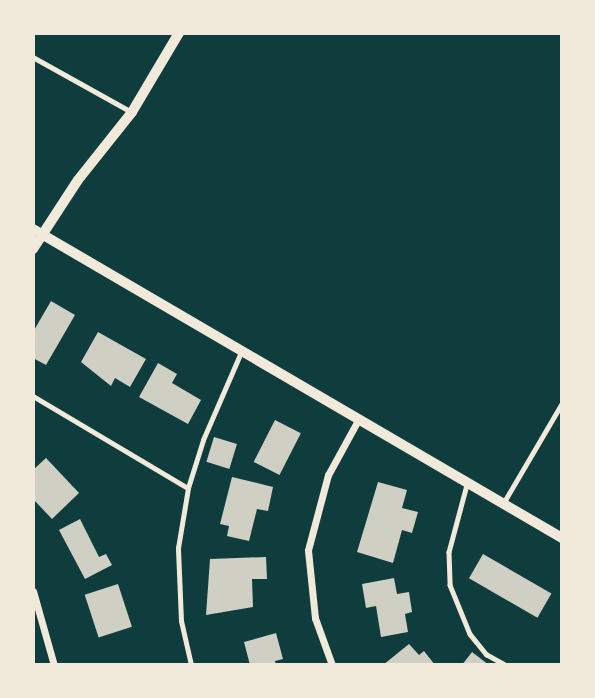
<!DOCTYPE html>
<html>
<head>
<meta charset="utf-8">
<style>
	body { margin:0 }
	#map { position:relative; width:595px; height:698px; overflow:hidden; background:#0f3d3e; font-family:"DM Sans",sans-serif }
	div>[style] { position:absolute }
	.building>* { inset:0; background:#cfcfc3; transform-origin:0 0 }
	.service>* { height:4.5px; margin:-2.25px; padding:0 2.25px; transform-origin:2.25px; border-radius:2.25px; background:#f1e9da }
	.minor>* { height:7px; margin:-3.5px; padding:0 3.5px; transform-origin:3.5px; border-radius:3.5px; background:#f1e9da }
	.tertiary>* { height:10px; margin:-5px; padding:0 5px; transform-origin:5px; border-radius:5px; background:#f1e9da }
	span { translate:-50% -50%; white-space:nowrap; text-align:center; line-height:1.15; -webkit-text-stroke:7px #f1e9da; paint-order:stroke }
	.frame { position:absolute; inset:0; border:35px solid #f1e9da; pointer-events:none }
</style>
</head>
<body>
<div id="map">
	<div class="building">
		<i style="clip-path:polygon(51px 301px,75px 315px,46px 365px,33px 358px,33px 332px)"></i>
		<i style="clip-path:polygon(98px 332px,146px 359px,130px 387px,115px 378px,111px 386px,81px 362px)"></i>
		<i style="clip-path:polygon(158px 363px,177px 374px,172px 383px,201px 400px,188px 424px,139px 397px)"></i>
		<i style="left:275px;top:420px;width:29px;height:47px;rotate:27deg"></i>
		<i style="left:214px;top:437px;width:24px;height:26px;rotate:17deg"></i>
		<i style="clip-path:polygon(46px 458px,79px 493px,52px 519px,33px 499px,33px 470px)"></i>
		<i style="clip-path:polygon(232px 477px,273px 487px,268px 511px,257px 509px,249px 541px,227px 536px,229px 526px,220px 524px)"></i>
		<i style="clip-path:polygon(378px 482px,407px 490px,402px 508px,418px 512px,412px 533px,402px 530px,393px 563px,357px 552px)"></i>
		<i style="clip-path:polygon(80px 519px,99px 557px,106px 554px,112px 565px,85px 579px,59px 530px)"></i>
		<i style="left:483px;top:554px;width:79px;height:28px;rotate:30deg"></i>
		<i style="clip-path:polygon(266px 557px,267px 579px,252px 579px,253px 607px,206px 615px,210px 559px)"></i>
		<i style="clip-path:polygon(394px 578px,397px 594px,409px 592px,412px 612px,405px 614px,408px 632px,381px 637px,376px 606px,366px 608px,362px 584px)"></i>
		<i style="left:118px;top:584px;width:45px;height:35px;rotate:72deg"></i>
		<i style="clip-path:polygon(276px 633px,283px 659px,275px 661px,276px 665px,250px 665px,244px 642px)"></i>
		<i style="clip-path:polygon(409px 644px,419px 655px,424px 651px,435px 665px,383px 665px)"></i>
		<i style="clip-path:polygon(472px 652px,489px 665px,462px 665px)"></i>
	</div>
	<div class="service">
		<i style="left:33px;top:57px;width:111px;rotate:29.1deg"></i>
		<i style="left:33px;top:396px;width:180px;rotate:30.7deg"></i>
		<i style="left:467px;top:485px;width:69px;rotate:105deg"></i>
		<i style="left:449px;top:552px;width:33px;rotate:88deg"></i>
		<i style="left:450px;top:585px;width:53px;rotate:67.8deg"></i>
		<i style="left:470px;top:634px;width:26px;rotate:51deg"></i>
		<i style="left:486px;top:654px;width:23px;rotate:29deg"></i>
		<i style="left:504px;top:502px;width:115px;rotate:-59.6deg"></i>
		<i style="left:191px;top:665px;width:45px;rotate:-102.8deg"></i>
		<i style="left:181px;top:621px;width:73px;rotate:-92.4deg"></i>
		<i style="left:178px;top:548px;width:61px;rotate:-80.5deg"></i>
		<i style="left:188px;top:488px;width:50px;rotate:-72.6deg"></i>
		<i style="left:203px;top:440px;width:98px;rotate:-66.6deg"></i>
	</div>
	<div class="minor">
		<i style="left:33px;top:591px;width:77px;rotate:74.2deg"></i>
		<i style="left:332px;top:665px;width:50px;rotate:-109.9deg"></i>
		<i style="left:315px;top:618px;width:68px;rotate:-95.9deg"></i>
		<i style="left:308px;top:550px;width:78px;rotate:-75.1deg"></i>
		<i style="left:328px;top:475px;width:60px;rotate:-61.3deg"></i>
	</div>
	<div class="tertiary">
		<i style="left:33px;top:229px;width:613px;rotate:30.29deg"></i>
		<i style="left:33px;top:249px;width:82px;rotate:-56.9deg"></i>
		<i style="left:78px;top:180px;width:87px;rotate:-51.5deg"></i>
		<i style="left:132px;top:112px;width:92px;rotate:-59.3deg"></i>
	</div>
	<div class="frame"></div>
</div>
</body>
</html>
